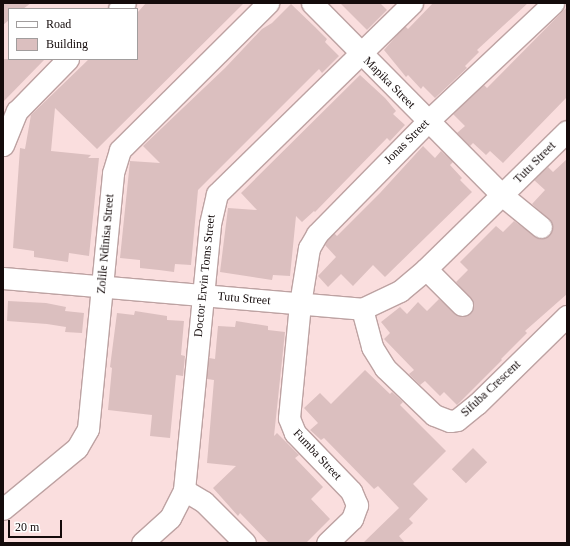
<!DOCTYPE html>
<html>
<head>
<meta charset="utf-8">
<style>
	body { margin:0 }
	#map { position:relative; width:570px; height:546px; overflow:hidden; background:#fadede; font-family:"Times New Roman",serif }
	div>[style] { position:absolute }
	.building>* { inset:0; background:#dbbfbf; transform-origin:0 0 }
	.roads { filter:drop-shadow(1px 0 #bda2a2) drop-shadow(-1px 0 #bda2a2) drop-shadow(0 1px #bda2a2) drop-shadow(0 -1px #bda2a2) }
	.street>* { height:21px; margin:-10.5px; padding:0 10.5px; transform-origin:10.5px; border-radius:10.5px; background:#fff }
	span { translate:-50% -50%; white-space:nowrap; text-align:center; line-height:1.15; -webkit-text-stroke:3px #fff; paint-order:stroke }
	.street-label { font-size:12px; color:#140b0b }
	.frame { position:absolute; inset:0; border:4px solid #140b0b; pointer-events:none }
	.legend { position:absolute; left:8px; top:8px; width:130px; height:52px; box-sizing:border-box; background:#fff; border:1px solid #a19d9d; margin:0; padding:5px 7px; list-style:none; font-size:12px; color:#140b0b }
	.legend li { display:flex; align-items:center; gap:8px; height:20px }
	.legend b { width:20px; border:1px solid #a19d9d }
	.scale { position:absolute; left:8px; top:520px; width:54px; height:18px; box-sizing:border-box; border:2px solid #140b0b; border-top:0; padding-left:5px; font-size:12px; line-height:14px; white-space:nowrap; color:#140b0b; -webkit-text-stroke:3px #fff; paint-order:stroke }
</style>
</head>
<body>
<div id="map">
	<div class="building">
		<i style="clip-path:polygon(3px 3px,31px 3px,23px 9px,9px 9px,9px 20px,3px 25px)"></i>
		<i style="clip-path:polygon(146px 3px,244px 3px,97px 149px,55px 108px,51px 151px,91px 155px,88px 158px,99px 158px,89px 256px,69px 253px,68px 262px,34px 257px,34px 251px,13px 248px,20px 148px,25px 149px,31px 115px,89px 59px,137px 59px,137px 13px)"></i>
		<i style="clip-path:polygon(340px 3px,380px 3px,387px 10px,367px 30px)"></i>
		<i style="clip-path:polygon(433px 3px,528px 3px,477px 50px,479px 52px,465px 66px,467px 68px,435px 98px,423px 86px,421px 89px,408px 75px,406px 77px,384px 50px,405px 26px,408px 29px)"></i>
		<i style="clip-path:polygon(291px 4px,315px 27px,327px 39px,325px 42px,339px 56px,322px 73px,319px 69px,198px 190px,191px 265px,175px 264px,174px 272px,159px 270px,140px 268px,140px 260px,120px 258px,130px 161px,160px 163px,143px 146px,225px 68px,262px 29px,272px 23px)"></i>
		<i style="clip-path:polygon(567px 7px,567px 97px,503px 163px,490px 151px,486px 155px,473px 143px,470px 146px,457px 133px,465px 126px,453px 114px,484px 85px,487px 88px)"></i>
		<i style="clip-path:polygon(3px 59px,45px 59px,3px 102px)"></i>
		<i style="clip-path:polygon(360px 75px,385px 98px,396px 111px,393px 114px,405px 125px,390px 141px,387px 138px,315px 212px,314px 211px,302px 222px,296px 216px,290px 276px,273px 275px,272px 280px,220px 272px,228px 208px,257px 210px,241px 193px)"></i>
		<i style="clip-path:polygon(423px 146px,435px 158px,441px 151px,453px 162px,450px 165px,462px 178px,460px 180px,472px 192px,385px 277px,373px 265px,353px 286px,341px 274px,328px 287px,318px 276px,336px 257px,325px 245px,327px 241px,334px 233px,337px 236px,380px 193px)"></i>
		<i style="clip-path:polygon(567px 159px,567px 294px,525px 331px,527px 333px,501px 359px,502px 360px,457px 405px,444px 392px,440px 396px,425px 381px,420px 385px,409px 374px,414px 370px,384px 339px,390px 333px,381px 322px,400px 307px,407px 314px,418px 302px,427px 311px,439px 299px,459px 316px,470px 314px,473px 302px,456px 282px,468px 270px,460px 262px,496px 226px,503px 232px,514px 221px,539px 239px,550px 235px,552px 222px,532px 204px,545px 190px,534px 180px,548px 167px,553px 172px)"></i>
		<i style="clip-path:polygon(8px 301px,46px 303px,66px 307px,65px 311px,84px 313px,82px 333px,65px 332px,66px 327px,47px 324px,7px 321px)"></i>
		<i style="clip-path:polygon(135px 311px,167px 316px,167px 320px,184px 321px,181px 355px,185px 356px,183px 376px,176px 375px,170px 438px,150px 436px,152px 415px,108px 410px,112px 368px,110px 367px,117px 313px,134px 315px)"></i>
		<i style="clip-path:polygon(236px 321px,268px 326px,268px 330px,285px 332px,274px 436px,277px 433px,299px 455px,295px 458px,323px 487px,311px 499px,330px 519px,306px 543px,269px 543px,240px 513px,238px 516px,213px 488px,236px 466px,207px 463px,214px 380px,207px 379px,209px 358px,215px 359px,218px 326px,235px 327px)"></i>
		<i style="clip-path:polygon(365px 370px,390px 394px,392px 392px,403px 402px,400px 405px,446px 451px,413px 484px,428px 499px,409px 519px,413px 523px,399px 536px,405px 543px,363px 543px,399px 508px,378px 486px,374px 489px,324px 438px,321px 440px,310px 430px,318px 423px,304px 408px,320px 393px,331px 404px)"></i>
		<i style="left:473px;top:448px;width:20px;height:30px;rotate:45deg"></i>
	</div>
	<div class="roads">
		<div class="street">
			<i style="left:312px;top:3px;width:272px;rotate:45.3deg"></i>
			<i style="left:503px;top:196px;width:49px;rotate:39.2deg"></i>
			<i style="left:119px;top:9px;width:8px;rotate:-45deg"></i>
			<i style="left:3px;top:145px;width:37px;rotate:-68deg"></i>
			<i style="left:17px;top:111px;width:73px;rotate:-45.6deg"></i>
			<i style="left:426px;top:269px;width:51px;rotate:45deg"></i>
			<i style="left:3px;top:278px;width:360px;rotate:4.9deg"></i>
			<i style="left:362px;top:309px;width:42px;rotate:-25.3deg"></i>
			<i style="left:400px;top:291px;width:34px;rotate:-40deg"></i>
			<i style="left:426px;top:269px;width:197px;rotate:-44.4deg"></i>
			<i style="left:362px;top:309px;width:39px;rotate:75deg"></i>
			<i style="left:372px;top:347px;width:25px;rotate:58deg"></i>
			<i style="left:385px;top:368px;width:68px;rotate:43.8deg"></i>
			<i style="left:434px;top:415px;width:17px;rotate:21deg"></i>
			<i style="left:450px;top:421px;width:7px;rotate:-8deg"></i>
			<i style="left:457px;top:420px;width:26px;rotate:-39deg"></i>
			<i style="left:477px;top:404px;width:126px;rotate:-44.4deg"></i>
			<i style="left:184px;top:490px;width:23px;rotate:31deg"></i>
			<i style="left:204px;top:502px;width:58px;rotate:45deg"></i>
			<i style="left:3px;top:509px;width:96px;rotate:-39.5deg"></i>
			<i style="left:77px;top:448px;width:22px;rotate:-60deg"></i>
			<i style="left:88px;top:429px;width:257px;rotate:-84.4deg"></i>
			<i style="left:113px;top:173px;width:24px;rotate:-73deg"></i>
			<i style="left:120px;top:150px;width:209px;rotate:-44.8deg"></i>
			<i style="left:142px;top:543px;width:38px;rotate:-42deg"></i>
			<i style="left:170px;top:518px;width:31px;rotate:-63deg"></i>
			<i style="left:184px;top:490px;width:267px;rotate:-84.4deg"></i>
			<i style="left:210px;top:224px;width:31px;rotate:-77deg"></i>
			<i style="left:217px;top:194px;width:273px;rotate:-44.4deg"></i>
			<i style="left:327px;top:543px;width:35px;rotate:-44deg"></i>
			<i style="left:352px;top:519px;width:15px;rotate:-70deg"></i>
			<i style="left:357px;top:505px;width:15px;rotate:-113deg"></i>
			<i style="left:351px;top:491px;width:81px;rotate:-134deg"></i>
			<i style="left:295px;top:433px;width:16px;rotate:-112deg"></i>
			<i style="left:289px;top:418px;width:115px;rotate:-84.5deg"></i>
			<i style="left:300px;top:304px;width:57px;rotate:-80.9deg"></i>
			<i style="left:309px;top:248px;width:16px;rotate:-60deg"></i>
			<i style="left:317px;top:234px;width:158px;rotate:-45.5deg"></i>
			<i style="left:428px;top:121px;width:172px;rotate:-43.3deg"></i>
		</div>
	</div>
	<div class="street-label">
		<span style="left:389px;top:83px;rotate:45deg">Mapika Street</span>
		<span style="left:407px;top:142px;rotate:-45deg">Jonas Street</span>
		<span style="left:535px;top:163px;rotate:-45deg">Tutu Street</span>
		<span style="left:106px;top:244px;rotate:-85deg">Zolile Ndinisa Street</span>
		<span style="left:205px;top:276px;rotate:-84deg">Doctor Ervin Toms Street</span>
		<span style="left:244px;top:299px;rotate:5deg">Tutu Street</span>
		<span style="left:491px;top:389px;rotate:-43deg">Sifuba Crescent</span>
		<span style="left:317px;top:455px;rotate:47deg">Fumba Street</span>
	</div>
	<div class="frame"></div>
	<ul class="legend">
	<li><b style="height:5px;background:#fff"></b>Road</li>
	<li><b style="height:11px;background:#dbbfbf"></b>Building</li>
	</ul>
	<div class="scale">20 m</div>
</div>
</body>
</html>
